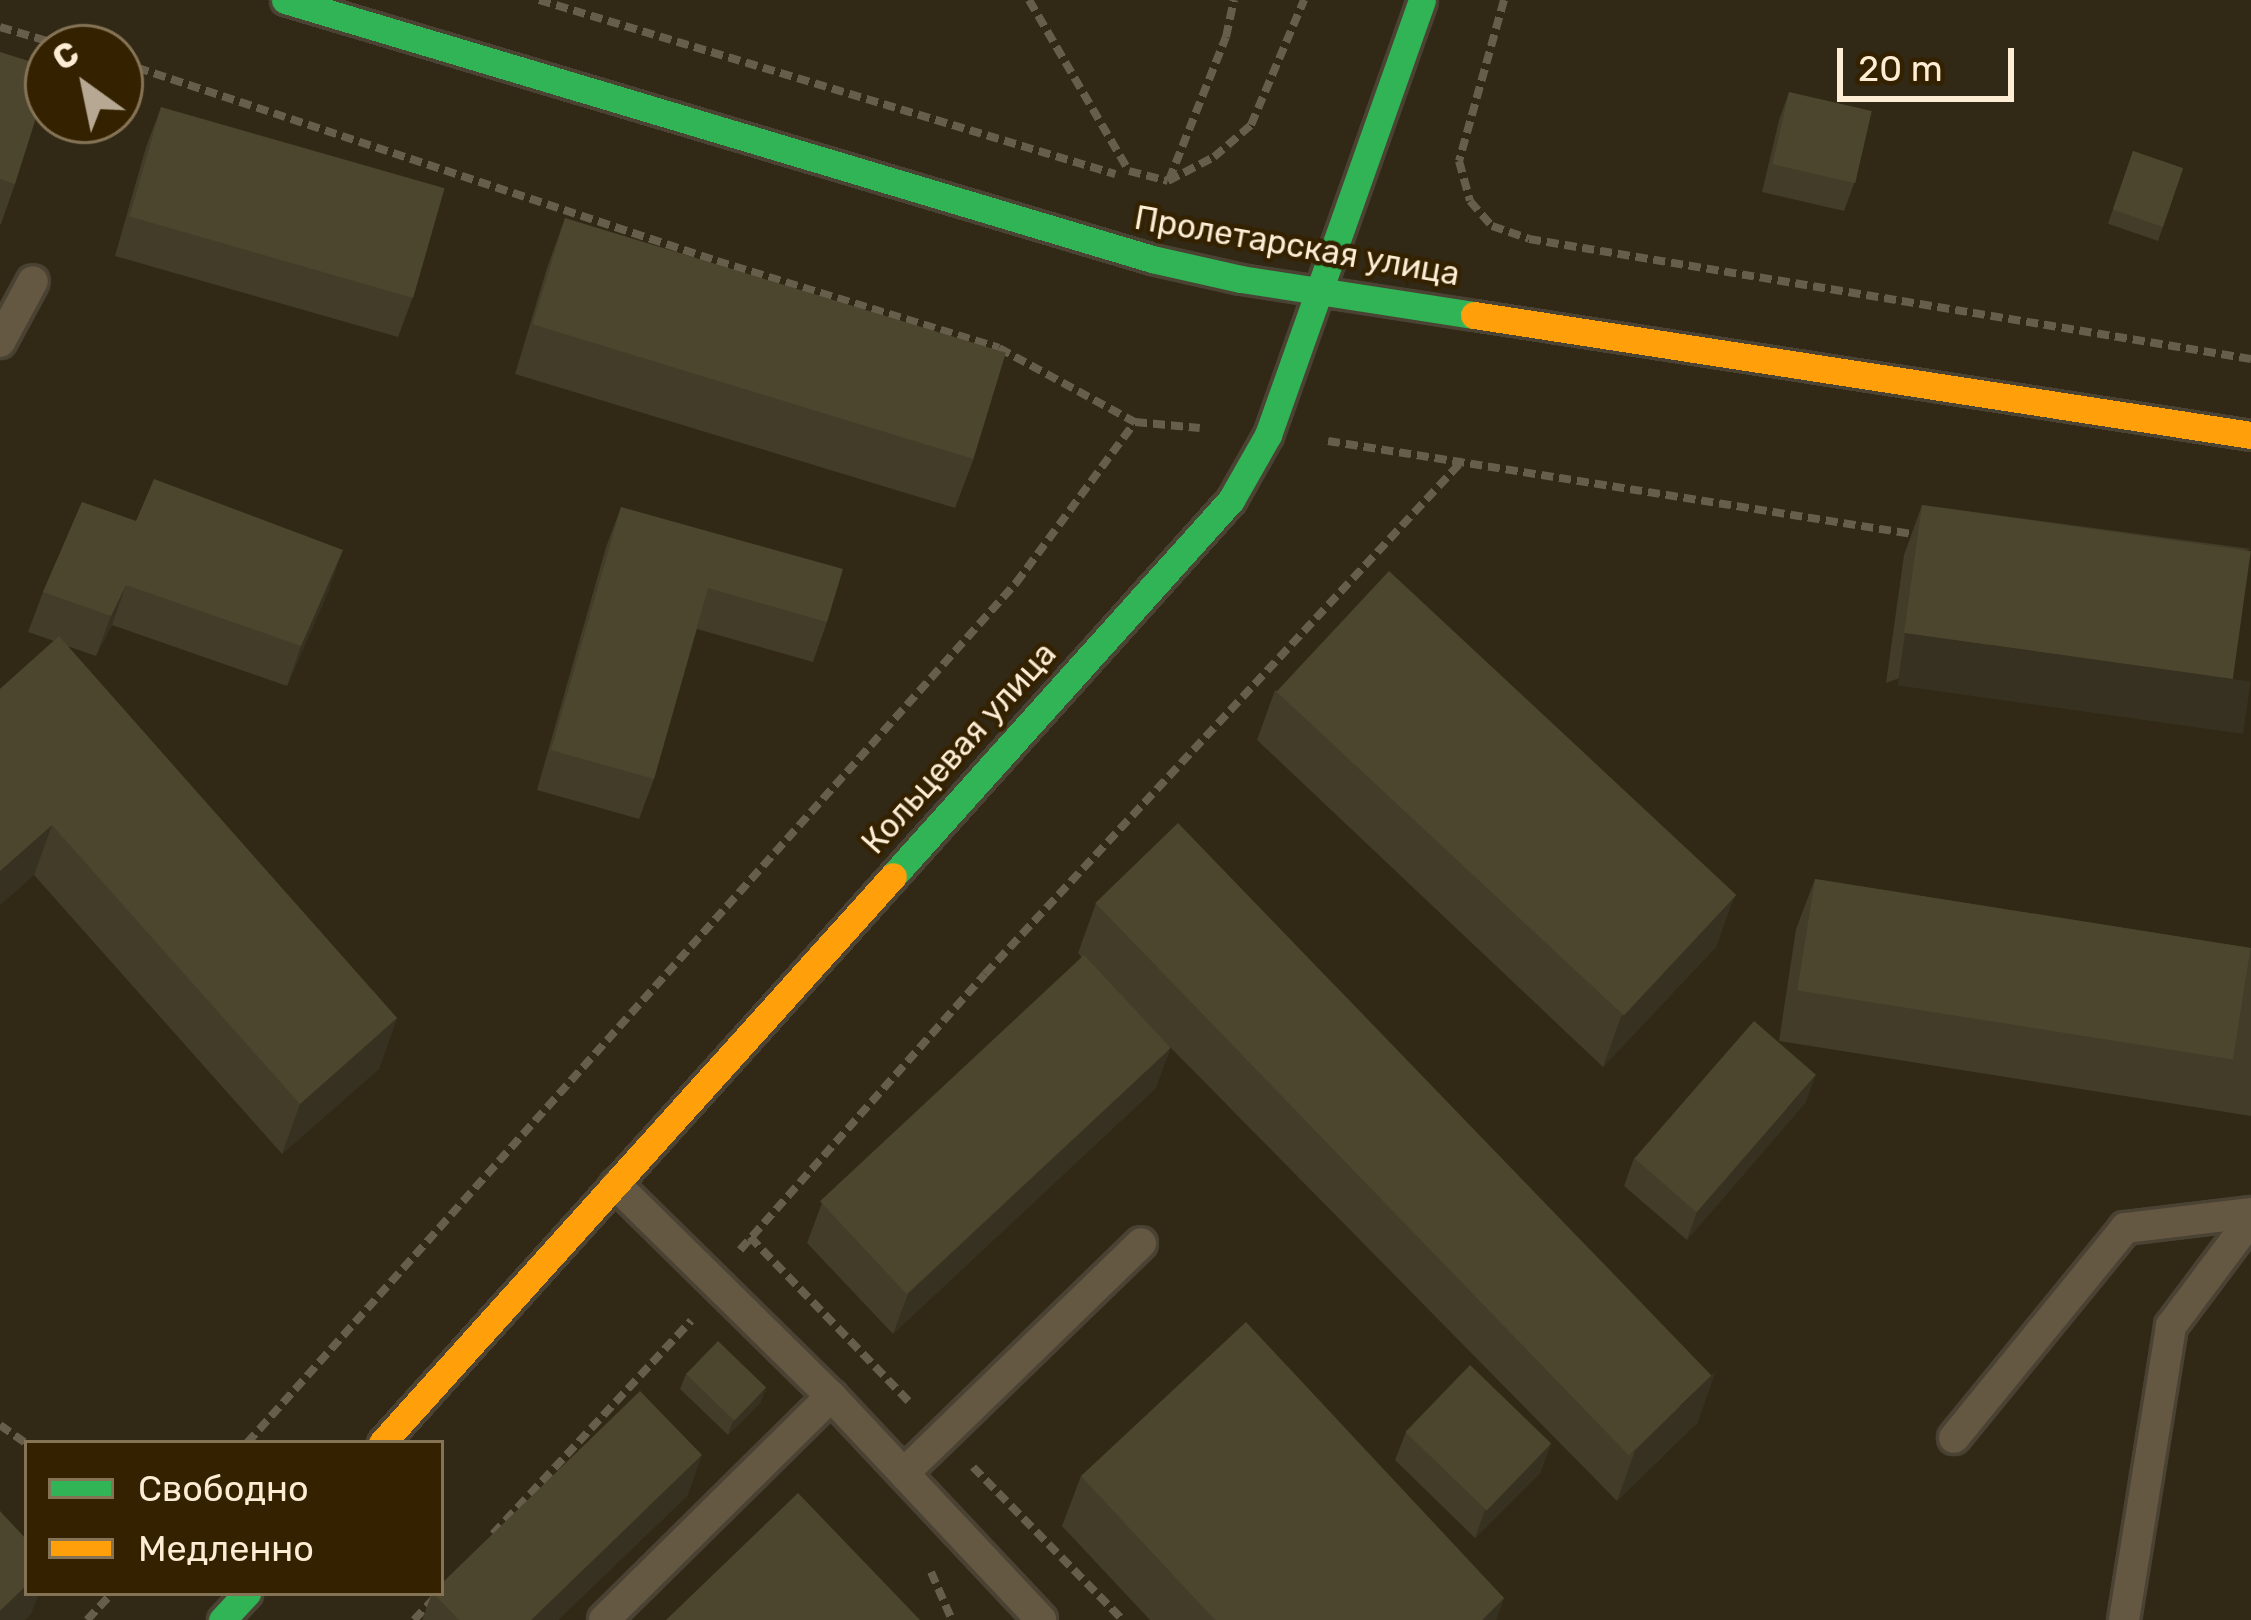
<!DOCTYPE html>
<html>
<head>
<meta charset="utf-8">
<style>
	body { margin:0 }
	#map { position:relative; width:2251px; height:1620px; overflow:hidden; background:#312815; font-family:Rubik,sans-serif }
	div>[style] { position:absolute }
	.path>* { height:8px; margin-top:-4px; transform-origin:0; background:repeating-linear-gradient(90deg,#675d4b 0 12px,transparent 0 18px) }
	.roads { filter:drop-shadow(3px 0 #4a4233) drop-shadow(-3px 0 #4a4233) drop-shadow(0 3px #4a4233) drop-shadow(0 -3px #4a4233) }
	.lane>* { height:30px; margin:-15px; padding:0 15px; transform-origin:15px; border-radius:15px; background:#655843 }
	.fast>* { height:27px; margin:-13.5px; padding:0 13.5px; transform-origin:13.5px; border-radius:13.5px; background:#30b455 }
	.slow>* { height:27px; margin:-13.5px; padding:0 13.5px; transform-origin:13.5px; border-radius:13.5px; background:#ff9f0a }
	.wall>* { inset:0; background:#423c28; transform-origin:0 0 }
	.shaded-wall>* { inset:0; background:#363120; transform-origin:0 0 }
	.building>* { inset:0; background:#4d462e; transform-origin:0 0 }
	span { translate:-50% -50%; white-space:nowrap; text-align:center; line-height:1.15; -webkit-text-stroke:9px #342100; paint-order:stroke }
	.street-label { font-size:33px; color:#feedd5 }
	.legend { position:absolute; left:24px; top:1440px; width:420px; height:156px; box-sizing:border-box; background:#342100; border:3px solid #857355; margin:0; padding:15px 21px; list-style:none; font-size:36px; color:#feedd5 }
	.legend li { display:flex; align-items:center; gap:24px; height:60px }
	.legend b { width:60px; border:3px solid #857355 }
	.north { position:absolute; left:24px; top:24px; width:120px; height:120px; box-sizing:border-box; background:#342100; border:3px solid #857355; border-radius:50%; rotate:327deg; font-size:33px; font-weight:700; line-height:48px; text-align:center; color:#feedd5 }
	.north::after { content:''; display:block; margin:auto; width:42px; height:54px; background:#b6a892; clip-path:polygon(50% 0,100% 100%,50% 72%,0 100%) }
	.scale { position:absolute; left:1837px; top:48px; width:177px; height:54px; box-sizing:border-box; border:6px solid #feedd5; border-top:0; padding-left:15px; font-size:36px; line-height:42px; white-space:nowrap; color:#feedd5; -webkit-text-stroke:9px #342100; paint-order:stroke }
</style>
</head>
<body>
<div id="map">
	<div class="path">
		<i style="left:539px;top:0;width:602px;rotate:16.81deg"></i>
		<i style="left:1029px;top:0;width:198px;rotate:59.7deg"></i>
		<i style="left:1129px;top:171px;width:40px;rotate:14.4deg"></i>
		<i style="left:1168px;top:181px;width:52px;rotate:-27.6deg"></i>
		<i style="left:1214px;top:157px;width:49px;rotate:-40.9deg"></i>
		<i style="left:1251px;top:125px;width:136px;rotate:-67deg"></i>
		<i style="left:1504px;top:0;width:167px;rotate:105.6deg"></i>
		<i style="left:1459px;top:161px;width:41px;rotate:74.6deg"></i>
		<i style="left:1470px;top:201px;width:33px;rotate:49deg"></i>
		<i style="left:1492px;top:226px;width:39px;rotate:19deg"></i>
		<i style="left:1529px;top:239px;width:732px;rotate:9.44deg"></i>
		<i style="left:0;top:27px;width:74px;rotate:16.5deg"></i>
		<i style="left:120px;top:62px;width:629px;rotate:18.43deg"></i>
		<i style="left:717px;top:261px;width:295px;rotate:17.1deg"></i>
		<i style="left:999px;top:348px;width:155px;rotate:28.6deg"></i>
		<i style="left:1135px;top:422px;width:65px;rotate:5.3deg"></i>
		<i style="left:1169px;top:180px;width:154px;rotate:-68.3deg"></i>
		<i style="left:1226px;top:37px;width:38px;rotate:-78deg"></i>
		<i style="left:1328px;top:441px;width:597px;rotate:9.05deg"></i>
		<i style="left:750px;top:1237px;width:233px;rotate:46deg"></i>
		<i style="left:740px;top:1250px;width:369px;rotate:-48.4deg"></i>
		<i style="left:985px;top:974px;width:702px;rotate:-47.08deg"></i>
		<i style="left:0;top:1425px;width:33px;rotate:35deg"></i>
		<i style="left:247px;top:1443px;width:1154px;rotate:-48.2deg"></i>
		<i style="left:1016px;top:583px;width:200px;rotate:-53.5deg"></i>
		<i style="left:973px;top:1467px;width:214px;rotate:45.6deg"></i>
		<i style="left:493px;top:1534px;width:291px;rotate:-47.1deg"></i>
		<i style="left:931px;top:1572px;width:52px;rotate:66.4deg"></i>
		<i style="left:87px;top:1620px;width:37px;rotate:-47deg"></i>
		<i style="left:414px;top:1620px;width:37px;rotate:-47deg"></i>
	</div>
	<div class="roads">
		<div class="lane">
			<i style="left:0;top:342px;width:69px;rotate:-61.6deg"></i>
			<i style="left:616px;top:1185px;width:301px;rotate:44.5deg"></i>
			<i style="left:831px;top:1396px;width:307px;rotate:46.8deg"></i>
			<i style="left:1954px;top:1438px;width:271px;rotate:-50.8deg"></i>
			<i style="left:2125px;top:1228px;width:127px;rotate:-6.8deg"></i>
			<i style="left:904px;top:1473px;width:330px;rotate:-44.1deg"></i>
			<i style="left:604px;top:1620px;width:319px;rotate:-44.6deg"></i>
			<i style="left:2124px;top:1620px;width:298px;rotate:-80.9deg"></i>
			<i style="left:2171px;top:1326px;width:134px;rotate:-53.2deg"></i>
		</div>
		<div class="fast">
			<i style="left:285px;top:0;width:905px;rotate:16.63deg"></i>
			<i style="left:1152px;top:259px;width:91px;rotate:12.7deg"></i>
			<i style="left:1241px;top:279px;width:236px;rotate:8.8deg"></i>
			<i style="left:893px;top:876px;width:506px;rotate:-48.05deg"></i>
			<i style="left:1231px;top:500px;width:75px;rotate:-60.4deg"></i>
			<i style="left:1268px;top:435px;width:461px;rotate:-70.5deg"></i>
			<i style="left:222px;top:1620px;width:37px;rotate:-47deg"></i>
		</div>
		<div class="slow">
			<i style="left:1474px;top:315px;width:786px;rotate:8.78deg"></i>
			<i style="left:382px;top:1443px;width:763px;rotate:-47.97deg"></i>
		</div>
	</div>
	<div class="wall">
		<i style="clip-path:polygon(0 52px,15px 184px,1px 224px,0 224px)"></i>
		<i style="clip-path:polygon(1789px 92px,1854px 184px,1844px 211px,1762px 192px,1779px 120px)"></i>
		<i style="clip-path:polygon(161px 107px,413px 297px,398px 337px,115px 256px,146px 147px)"></i>
		<i style="left:2133px;top:151px;width:53px;height:77px;rotate:19deg"></i>
		<i style="clip-path:polygon(565px 218px,974px 458px,955px 508px,515px 374px,547px 268px)"></i>
		<i style="clip-path:polygon(82px 502px,329px 590px,287px 686px,112px 625px,96px 656px,67px 646px,397px 1018px,379px 1069px,282px 1154px,34px 875px,0 905px,0 689px,54px 641px,28px 632px,43px 592px)"></i>
		<i style="clip-path:polygon(1922px 505px,2251px 549px,1886px 683px,1904px 555px)"></i>
		<i style="clip-path:polygon(621px 507px,827px 622px,813px 662px,697px 629px,654px 779px,639px 819px,537px 790px,606px 547px)"></i>
		<i style="clip-path:polygon(1275px 690px,1734px 897px,1716px 947px,1603px 1067px,1257px 740px)"></i>
		<i style="clip-path:polygon(1815px 879px,2251px 948px,2251px 1116px,1779px 1041px,1796px 929px)"></i>
		<i style="clip-path:polygon(1096px 903px,1698px 1422px,1617px 1501px,1169px 1046px,1156px 1088px,893px 1334px,807px 1243px,822px 1203px,1082px 958px,1078px 953px)"></i>
		<i style="clip-path:polygon(1806px 1102px,1687px 1240px,1624px 1186px,1634px 1158px)"></i>
		<i style="clip-path:polygon(686px 1374px,761px 1402px,728px 1435px,680px 1389px)"></i>
		<i style="clip-path:polygon(1406px 1432px,1541px 1472px,1475px 1538px,1395px 1460px)"></i>
		<i style="clip-path:polygon(1081px 1476px,1504px 1598px,1496px 1620px,1150px 1620px,1062px 1526px)"></i>
		<i style="clip-path:polygon(688px 1495px,558px 1620px,422px 1620px,432px 1593px)"></i>
	</div>
	<div class="shaded-wall">
		<i style="clip-path:polygon(343px 550px,329px 590px,287px 686px,301px 646px)"></i>
		<i style="clip-path:polygon(126px 585px,112px 625px,96px 656px,111px 616px)"></i>
		<i style="left:1905px;top:633px;width:349px;height:53px;rotate:8deg"></i>
		<i style="clip-path:polygon(52px 825px,34px 875px,0 905px,0 871px)"></i>
		<i style="clip-path:polygon(1734px 897px,1716px 947px,1603px 1067px,1621px 1017px)"></i>
		<i style="clip-path:polygon(397px 1018px,379px 1069px,282px 1154px,300px 1104px)"></i>
		<i style="clip-path:polygon(1171px 1048px,1156px 1088px,893px 1334px,908px 1294px)"></i>
		<i style="clip-path:polygon(1816px 1075px,1806px 1102px,1687px 1240px,1697px 1212px)"></i>
		<i style="clip-path:polygon(1716px 1371px,1698px 1422px,1617px 1501px,1635px 1451px)"></i>
		<i style="clip-path:polygon(766px 1388px,761px 1402px,728px 1435px,733px 1421px)"></i>
		<i style="clip-path:polygon(1551px 1444px,1541px 1472px,1475px 1538px,1485px 1510px)"></i>
		<i style="clip-path:polygon(702px 1455px,688px 1495px,558px 1620px,531px 1620px)"></i>
		<i style="clip-path:polygon(27px 1585px,27px 1593px,39px 1593px,31px 1614px,25px 1620px,0 1620px,0 1611px)"></i>
		<i style="clip-path:polygon(1504px 1598px,1496px 1620px,1482px 1620px)"></i>
	</div>
	<div class="building">
		<i style="clip-path:polygon(0 52px,48px 67px,48px 80px,15px 184px,0 179px)"></i>
		<i style="left:1789px;top:92px;width:85px;height:74px;rotate:13deg"></i>
		<i style="left:161px;top:107px;width:295px;height:114px;rotate:16deg"></i>
		<i style="left:2133px;top:151px;width:53px;height:62px;rotate:19deg"></i>
		<i style="left:565px;top:218px;width:461px;height:111px;rotate:17deg"></i>
		<i style="clip-path:polygon(154px 479px,343px 550px,301px 646px,126px 585px,111px 616px,43px 592px,82px 502px,136px 521px)"></i>
		<i style="left:1922px;top:505px;width:332px;height:129px;rotate:8deg"></i>
		<i style="clip-path:polygon(621px 507px,843px 569px,827px 622px,708px 588px,654px 779px,551px 750px)"></i>
		<i style="left:1389px;top:571px;width:475px;height:165px;rotate:43deg"></i>
		<i style="clip-path:polygon(59px 636px,397px 1018px,300px 1104px,52px 825px,0 871px,0 689px)"></i>
		<i style="left:1178px;top:823px;width:768px;height:115px;rotate:46deg"></i>
		<i style="left:1815px;top:879px;width:441px;height:113px;rotate:9deg"></i>
		<i style="left:1084px;top:955px;width:127px;height:361px;rotate:47deg"></i>
		<i style="left:1754px;top:1021px;width:82px;height:182px;rotate:41deg"></i>
		<i style="clip-path:polygon(1246px 1322px,1504px 1598px,1483px 1619px,1484px 1620px,1215px 1620px,1081px 1476px)"></i>
		<i style="left:718px;top:1341px;width:67px;height:46px;rotate:44deg"></i>
		<i style="left:1470px;top:1365px;width:113px;height:93px;rotate:44deg"></i>
		<i style="clip-path:polygon(640px 1391px,702px 1455px,531px 1620px,459px 1620px,433px 1593px,441px 1593px,441px 1584px)"></i>
		<i style="clip-path:polygon(798px 1493px,920px 1620px,666px 1620px)"></i>
		<i style="clip-path:polygon(0 1511px,27px 1540px,27px 1585px,0 1611px)"></i>
	</div>
	<div class="street-label">
		<span style="left:1297px;top:246px;rotate:10deg">Пролетарская улица</span>
		<span style="left:959px;top:748px;rotate:-48deg">Кольцевая улица</span>
	</div>
	<ul class="legend">
	<li><b style="height:15px;background:#30b455"></b>Свободно</li>
	<li><b style="height:15px;background:#ff9f0a"></b>Медленно</li>
	</ul>
	<div class="north">С</div>
	<div class="scale">20 m</div>
</div>
</body>
</html>
